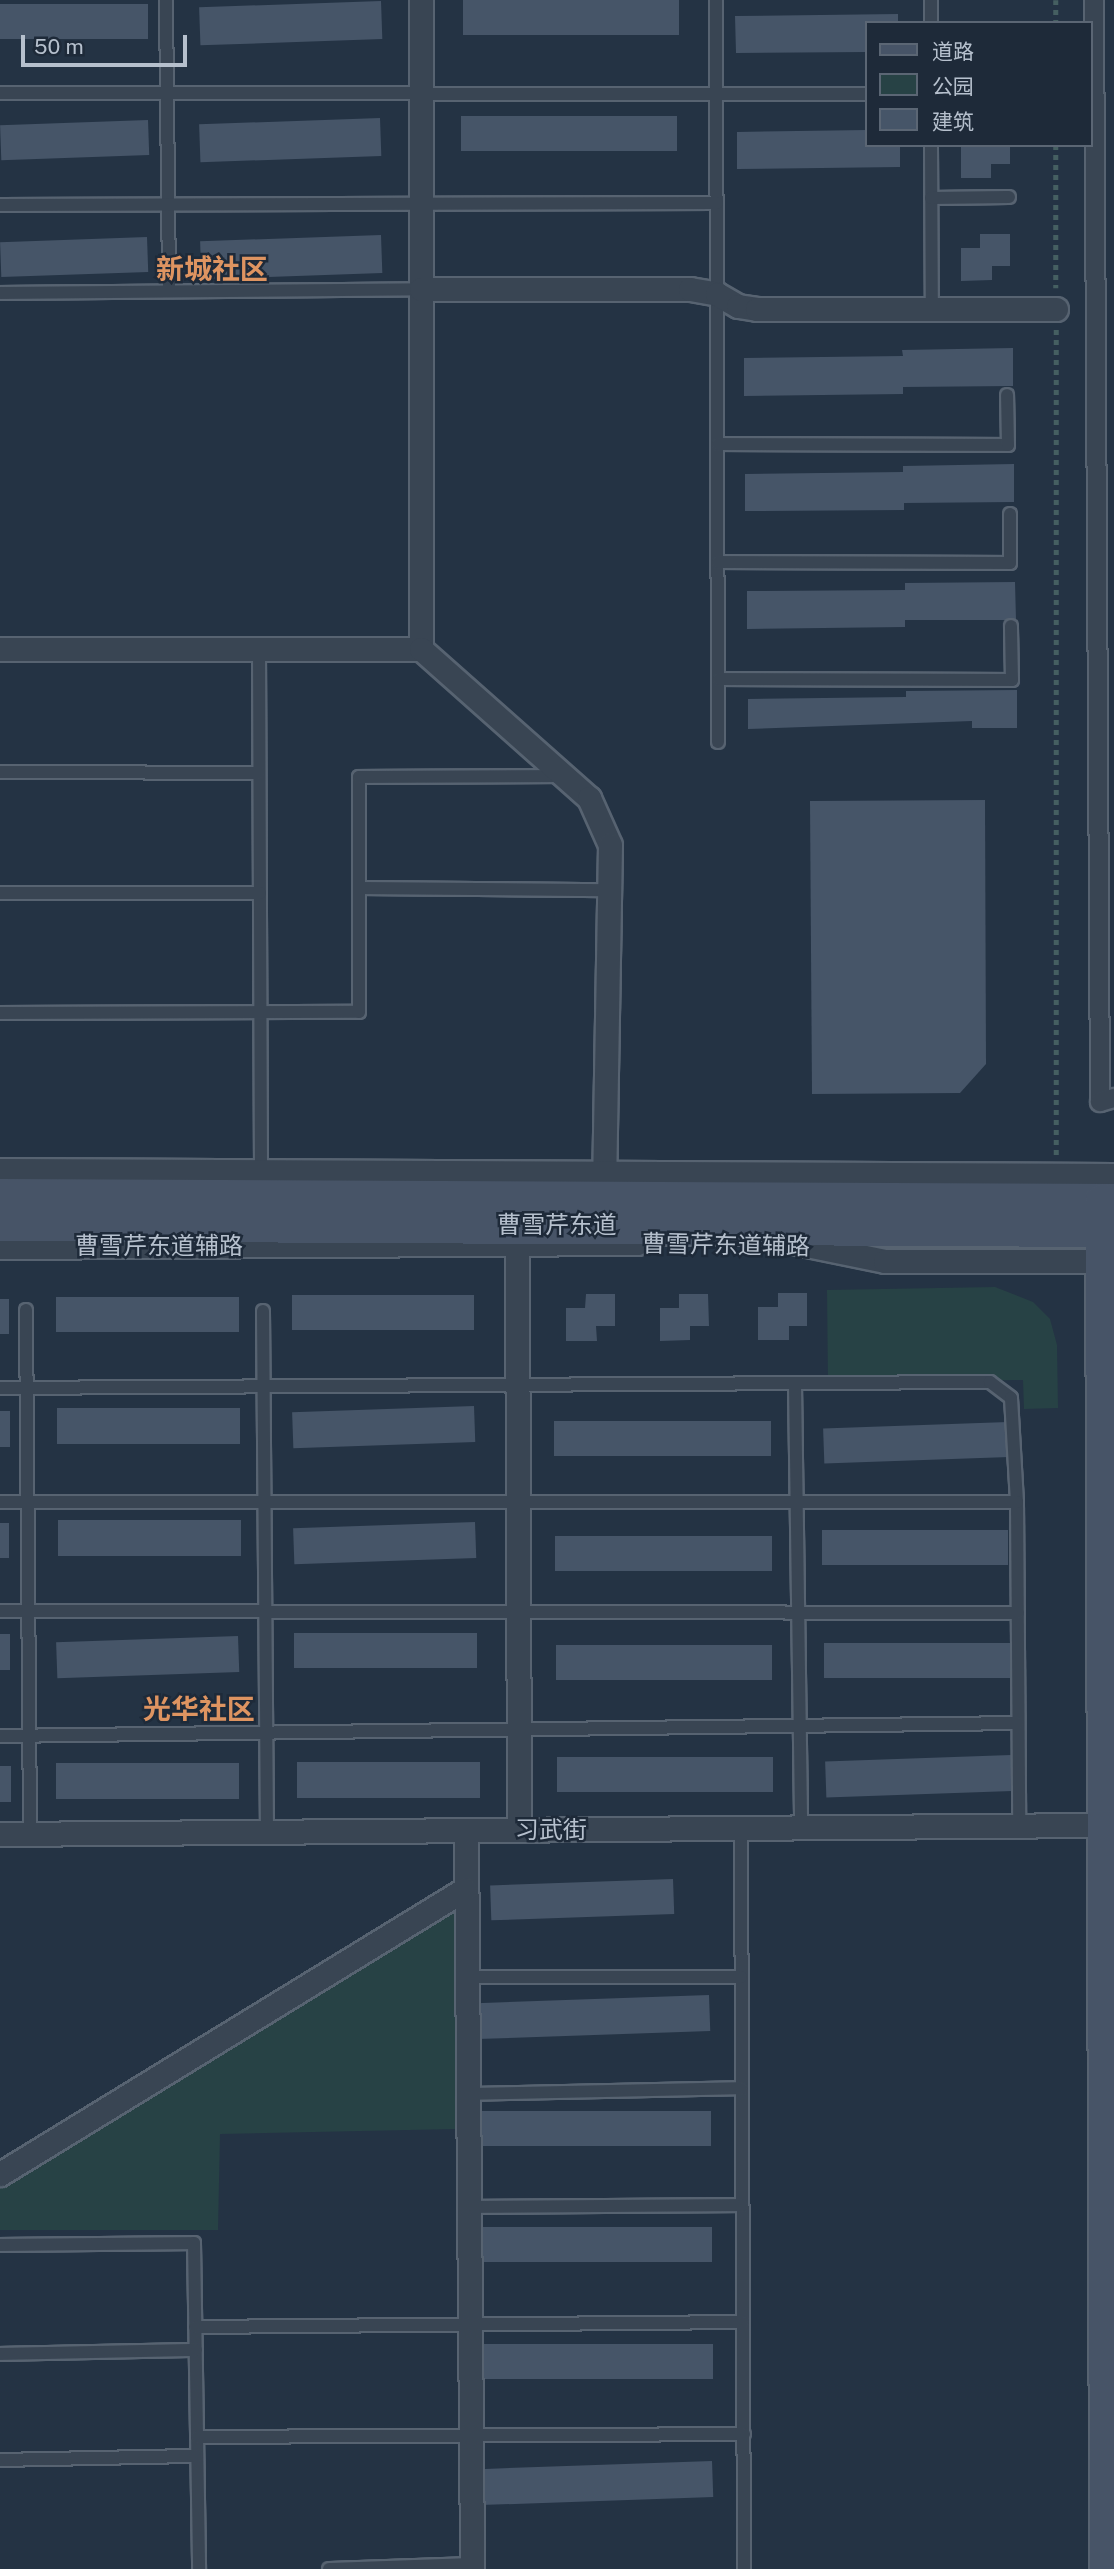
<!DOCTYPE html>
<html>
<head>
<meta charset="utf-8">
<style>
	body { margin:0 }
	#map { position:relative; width:1114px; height:2569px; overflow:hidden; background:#243344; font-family:"Public Sans","Noto Sans SC",sans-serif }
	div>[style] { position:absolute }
	.green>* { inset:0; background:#274245 }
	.building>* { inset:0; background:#465568; transform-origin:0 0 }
	.path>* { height:4.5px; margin-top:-2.25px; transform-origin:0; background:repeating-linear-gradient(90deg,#455f61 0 5px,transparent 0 10px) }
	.roads { filter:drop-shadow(2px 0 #576371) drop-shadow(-2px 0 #576371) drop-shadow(0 2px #576371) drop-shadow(0 -2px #576371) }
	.service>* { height:12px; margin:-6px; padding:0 6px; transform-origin:6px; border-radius:6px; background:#394553 }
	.pedestrian>* { height:18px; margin:-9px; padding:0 9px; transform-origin:9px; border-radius:9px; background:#394553 }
	.minor>* { height:23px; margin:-11.5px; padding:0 11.5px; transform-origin:11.5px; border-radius:11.5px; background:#394553 }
	.secondary>* { height:33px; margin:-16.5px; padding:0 16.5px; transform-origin:16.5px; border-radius:16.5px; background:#475467 }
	span { translate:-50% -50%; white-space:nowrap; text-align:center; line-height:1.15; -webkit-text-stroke:5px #1e2a39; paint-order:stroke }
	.street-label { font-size:24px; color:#b6c0cd }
	.quarter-label { font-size:28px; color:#de9461; font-weight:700 }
	.legend { position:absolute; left:865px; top:21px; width:228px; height:126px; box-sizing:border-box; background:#1e2a39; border:2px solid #5b6674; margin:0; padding:9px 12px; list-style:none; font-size:21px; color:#b6c0cd }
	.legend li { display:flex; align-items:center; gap:14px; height:35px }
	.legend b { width:35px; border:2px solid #5b6674 }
	.scale { position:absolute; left:21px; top:35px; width:166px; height:32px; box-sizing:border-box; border:4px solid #b6c0cd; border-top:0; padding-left:9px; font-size:21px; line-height:24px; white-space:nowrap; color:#b6c0cd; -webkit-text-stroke:5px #1e2a39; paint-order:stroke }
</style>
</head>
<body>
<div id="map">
	<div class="green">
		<i style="clip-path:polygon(995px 1287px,1033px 1302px,1050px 1319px,1057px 1345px,1058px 1408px,1024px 1409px,1023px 1380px,828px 1383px,827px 1290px)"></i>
		<i style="clip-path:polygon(458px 1884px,456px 2129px,220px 2134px,218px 2230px,0 2230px,0 2172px)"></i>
	</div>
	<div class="building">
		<i style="left:679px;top:0;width:35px;height:216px;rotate:90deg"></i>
		<i style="left:381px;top:1px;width:38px;height:182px;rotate:88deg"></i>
		<i style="left:148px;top:4px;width:35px;height:148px;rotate:90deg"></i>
		<i style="clip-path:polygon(898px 14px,898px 23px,867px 23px,867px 52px,736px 53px,735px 16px)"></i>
		<i style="left:677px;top:116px;width:35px;height:216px;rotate:90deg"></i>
		<i style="left:380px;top:118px;width:38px;height:181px;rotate:88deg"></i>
		<i style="left:148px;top:120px;width:35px;height:148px;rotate:88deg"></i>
		<i style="clip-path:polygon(867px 130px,867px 145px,900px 145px,900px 167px,737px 169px,737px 132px)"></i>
		<i style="clip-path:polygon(1010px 145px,1010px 164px,991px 164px,991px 178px,961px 178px,961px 146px)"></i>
		<i style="clip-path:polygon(980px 234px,1010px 234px,1010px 266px,992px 266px,992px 280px,961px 281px,961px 248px,980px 248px)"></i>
		<i style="left:381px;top:235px;width:38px;height:181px;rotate:88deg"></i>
		<i style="left:147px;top:237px;width:35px;height:147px;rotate:88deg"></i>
		<i style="clip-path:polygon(1013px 348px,1013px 386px,903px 387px,903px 394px,744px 396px,744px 358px,903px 356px,902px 350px)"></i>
		<i style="clip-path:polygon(1014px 464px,1014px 502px,904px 503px,904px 510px,745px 511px,745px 474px,903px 472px,903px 466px)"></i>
		<i style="clip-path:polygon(1015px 582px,1016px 620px,905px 620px,905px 627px,747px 629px,747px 591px,905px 590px,905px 583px)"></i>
		<i style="clip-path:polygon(1017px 690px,1017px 728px,972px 728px,972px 721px,748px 729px,748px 699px,906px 697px,906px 691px)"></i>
		<i style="clip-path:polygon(985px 800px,986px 1064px,960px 1093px,812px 1094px,810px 801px)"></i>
		<i style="clip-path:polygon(778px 1293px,807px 1293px,807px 1326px,789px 1326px,789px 1340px,758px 1340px,758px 1307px,778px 1307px)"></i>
		<i style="clip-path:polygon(586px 1294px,615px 1294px,615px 1326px,596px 1326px,597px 1341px,566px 1341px,566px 1308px,585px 1308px)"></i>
		<i style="clip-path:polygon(679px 1294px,708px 1294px,709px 1326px,690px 1326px,690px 1340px,660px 1341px,660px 1308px,679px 1308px)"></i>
		<i style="left:474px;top:1295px;width:35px;height:182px;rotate:90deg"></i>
		<i style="left:239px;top:1297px;width:35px;height:183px;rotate:90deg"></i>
		<i style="left:0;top:1299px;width:9px;height:35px"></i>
		<i style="left:474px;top:1406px;width:36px;height:182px;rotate:88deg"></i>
		<i style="left:240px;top:1408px;width:36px;height:183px;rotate:90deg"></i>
		<i style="left:0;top:1411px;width:10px;height:36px"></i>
		<i style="left:771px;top:1421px;width:35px;height:217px;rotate:90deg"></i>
		<i style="left:1008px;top:1422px;width:35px;height:185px;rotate:88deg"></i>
		<i style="left:241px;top:1520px;width:36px;height:183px;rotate:90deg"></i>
		<i style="left:475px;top:1522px;width:36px;height:182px;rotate:88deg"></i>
		<i style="left:0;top:1523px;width:9px;height:35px"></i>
		<i style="left:1008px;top:1530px;width:35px;height:186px;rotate:90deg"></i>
		<i style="left:772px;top:1536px;width:35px;height:217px;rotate:90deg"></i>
		<i style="left:477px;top:1633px;width:35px;height:183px;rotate:90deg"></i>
		<i style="left:0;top:1634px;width:10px;height:36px"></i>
		<i style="left:238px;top:1636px;width:36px;height:182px;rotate:88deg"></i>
		<i style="left:1010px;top:1643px;width:35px;height:186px;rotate:90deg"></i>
		<i style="left:772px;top:1645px;width:35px;height:216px;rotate:90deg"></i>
		<i style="left:1011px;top:1755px;width:36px;height:186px;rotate:88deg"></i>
		<i style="left:773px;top:1757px;width:35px;height:216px;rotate:90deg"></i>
		<i style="left:480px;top:1762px;width:36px;height:183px;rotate:90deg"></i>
		<i style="left:239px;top:1763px;width:36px;height:183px;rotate:90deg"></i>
		<i style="left:11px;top:1766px;width:36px;height:11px;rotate:90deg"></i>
		<i style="left:673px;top:1879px;width:35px;height:183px;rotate:88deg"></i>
		<i style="left:709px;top:1995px;width:36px;height:233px;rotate:88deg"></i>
		<i style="left:711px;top:2111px;width:35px;height:233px;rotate:90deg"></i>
		<i style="left:712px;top:2227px;width:35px;height:234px;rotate:90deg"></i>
		<i style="left:713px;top:2344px;width:35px;height:233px;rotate:90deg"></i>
		<i style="left:712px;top:2461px;width:36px;height:233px;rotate:88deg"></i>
	</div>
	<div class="path">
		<i style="left:1056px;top:0;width:23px;rotate:90deg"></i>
		<i style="left:1056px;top:145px;width:143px;rotate:90deg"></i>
		<i style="left:1056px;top:1155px;width:827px;rotate:-90deg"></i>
	</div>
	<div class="roads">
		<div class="service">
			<i style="left:166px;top:0;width:291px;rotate:89.4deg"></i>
			<i style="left:716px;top:0;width:742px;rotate:89.85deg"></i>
			<i style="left:931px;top:23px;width:23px;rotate:-90deg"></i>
			<i style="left:0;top:93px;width:867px;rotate:0.07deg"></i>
			<i style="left:931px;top:145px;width:165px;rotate:89.7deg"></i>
			<i style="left:931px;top:198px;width:78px;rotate:-0.7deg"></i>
			<i style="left:0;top:205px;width:717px;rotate:-0.16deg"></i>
			<i style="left:0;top:293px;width:421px;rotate:-0.5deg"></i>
			<i style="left:718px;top:444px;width:290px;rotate:0.2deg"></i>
			<i style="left:1008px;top:445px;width:50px;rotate:-91.1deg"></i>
			<i style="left:718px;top:562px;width:292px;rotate:0.2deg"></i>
			<i style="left:1010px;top:563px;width:49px;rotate:-90deg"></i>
			<i style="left:259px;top:649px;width:523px;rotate:89.78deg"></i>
			<i style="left:719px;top:679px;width:293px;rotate:0.2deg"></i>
			<i style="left:1012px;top:680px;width:54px;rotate:-91.1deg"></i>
			<i style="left:0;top:772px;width:259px;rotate:0.2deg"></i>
			<i style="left:359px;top:888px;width:250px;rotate:0.5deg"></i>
			<i style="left:0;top:893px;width:260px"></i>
			<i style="left:0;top:1013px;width:359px;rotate:-0.2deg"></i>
			<i style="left:359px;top:1012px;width:235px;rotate:-90deg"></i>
			<i style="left:359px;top:777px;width:204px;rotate:-0.3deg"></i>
			<i style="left:26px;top:1310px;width:524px;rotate:89.56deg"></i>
			<i style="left:263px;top:1311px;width:521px;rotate:89.56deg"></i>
			<i style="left:795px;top:1385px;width:443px;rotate:89.2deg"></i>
			<i style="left:0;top:1388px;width:990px;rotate:-0.35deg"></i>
			<i style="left:990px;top:1382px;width:26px;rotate:37deg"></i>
			<i style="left:1011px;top:1398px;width:104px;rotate:86.7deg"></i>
			<i style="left:1017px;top:1502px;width:324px;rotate:89.6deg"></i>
			<i style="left:0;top:1502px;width:1017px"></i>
			<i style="left:0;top:1611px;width:1018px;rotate:0.11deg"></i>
			<i style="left:0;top:1736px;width:1018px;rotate:-0.73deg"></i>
			<i style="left:741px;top:1828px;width:741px;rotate:89.77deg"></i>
			<i style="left:466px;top:1977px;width:275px"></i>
			<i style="left:467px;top:2094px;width:275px;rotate:-1.2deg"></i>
			<i style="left:468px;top:2207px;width:274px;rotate:-0.4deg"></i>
			<i style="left:0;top:2245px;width:194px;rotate:-0.6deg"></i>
			<i style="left:194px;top:2243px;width:326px;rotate:89.1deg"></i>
			<i style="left:195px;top:2327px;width:548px;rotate:-0.52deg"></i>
			<i style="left:0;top:2354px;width:196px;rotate:-1.2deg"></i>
			<i style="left:197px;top:2437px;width:547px;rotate:-0.31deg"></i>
			<i style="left:0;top:2460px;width:197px;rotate:-1.2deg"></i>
			<i style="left:329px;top:2569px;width:143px;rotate:-2deg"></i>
		</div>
		<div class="pedestrian">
			<i style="left:1094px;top:0;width:1102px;rotate:89.69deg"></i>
			<i style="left:1100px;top:1102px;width:15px;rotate:-16deg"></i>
		</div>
		<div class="minor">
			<i style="left:421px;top:0;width:649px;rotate:90deg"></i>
			<i style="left:421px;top:289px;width:269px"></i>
			<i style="left:690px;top:289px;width:27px;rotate:10deg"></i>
			<i style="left:717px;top:294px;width:24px;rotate:30deg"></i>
			<i style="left:738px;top:306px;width:19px;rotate:9deg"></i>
			<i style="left:757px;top:309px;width:299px"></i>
			<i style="left:0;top:649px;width:421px"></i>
			<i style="left:421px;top:649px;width:225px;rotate:41.6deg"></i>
			<i style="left:589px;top:798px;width:51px;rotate:65.9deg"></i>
			<i style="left:610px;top:845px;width:343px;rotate:91deg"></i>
			<i style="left:0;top:1170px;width:1114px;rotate:0.26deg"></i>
			<i style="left:787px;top:1241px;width:100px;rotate:11.5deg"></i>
			<i style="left:885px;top:1261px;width:229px"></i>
			<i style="left:517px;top:1245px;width:585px;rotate:89.8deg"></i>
			<i style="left:0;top:1247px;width:637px;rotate:-0.36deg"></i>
			<i style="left:466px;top:1830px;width:739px;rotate:89.53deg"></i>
			<i style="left:0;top:1834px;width:1103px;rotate:-0.47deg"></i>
			<i style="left:0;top:2174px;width:545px;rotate:-31.5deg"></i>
		</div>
		<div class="secondary">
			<i style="left:0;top:1195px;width:1114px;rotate:0.26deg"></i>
			<i style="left:1102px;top:1200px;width:1369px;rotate:89.83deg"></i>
			<i style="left:0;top:1224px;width:1114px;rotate:0.31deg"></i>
		</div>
	</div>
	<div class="street-label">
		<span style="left:557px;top:1225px">曹雪芹东道</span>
		<span style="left:726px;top:1245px;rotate:1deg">曹雪芹东道辅路</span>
		<span style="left:159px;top:1246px">曹雪芹东道辅路</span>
		<span style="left:551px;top:1830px">习武街</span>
	</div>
	<div class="quarter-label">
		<span style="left:212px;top:269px">新城社区</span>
		<span style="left:199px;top:1709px">光华社区</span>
	</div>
	<ul class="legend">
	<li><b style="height:9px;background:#475467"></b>道路</li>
	<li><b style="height:19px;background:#274245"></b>公园</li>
	<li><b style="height:19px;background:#465568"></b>建筑</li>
	</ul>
	<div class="scale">50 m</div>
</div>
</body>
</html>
